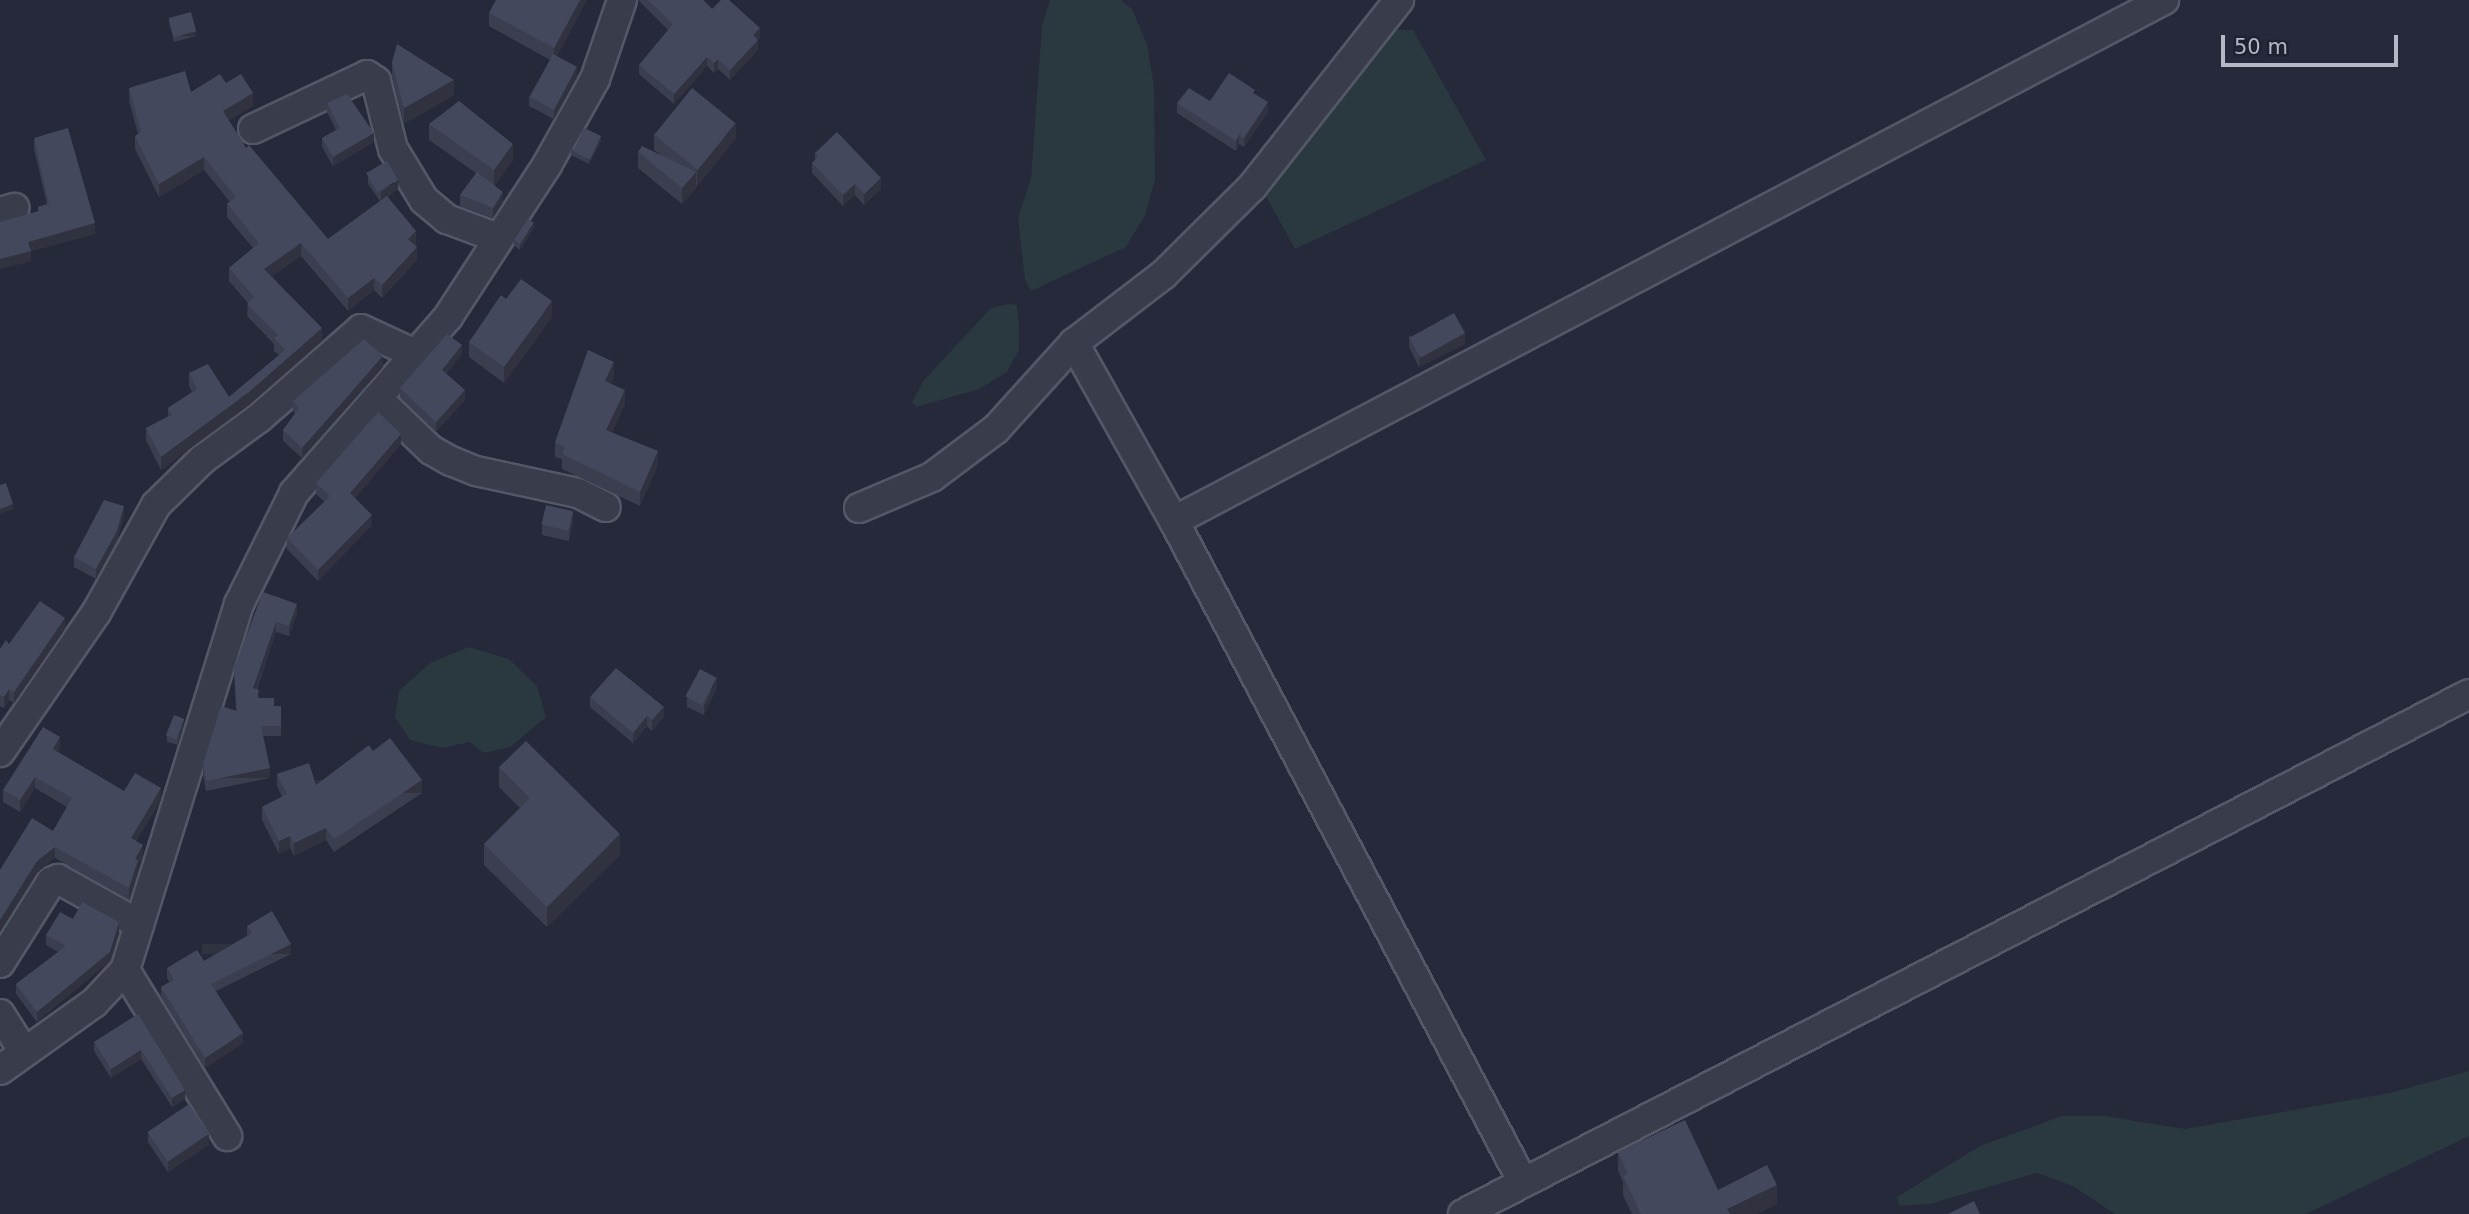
<!DOCTYPE html>
<html>
<head>
<meta charset="utf-8">
<style>
	body { margin:0 }
	#map { position:relative; width:2469px; height:1214px; overflow:hidden; background:#25293a; font-family:"DejaVu Sans",sans-serif }
	div>[style] { position:absolute }
	.green>* { inset:0; background:#2a383f }
	.roads { filter:drop-shadow(2px 0 #545766) drop-shadow(-2px 0 #545766) drop-shadow(0 2px #545766) drop-shadow(0 -2px #545766) }
	.minor>* { height:28px; margin:-14px; padding:0 14px; transform-origin:14px; border-radius:14px; background:#383c4b }
	.wall>* { inset:0; background:#3a3e4f }
	.shaded-wall>* { inset:0; background:#303240; transform-origin:0 0 }
	.building>* { inset:0; background:#44485c; transform-origin:0 0 }
	span { translate:-50% -50%; white-space:nowrap; text-align:center; line-height:1.15; -webkit-text-stroke:5px #1e2130; paint-order:stroke }
	.scale { position:absolute; left:2221px; top:35px; width:177px; height:32px; box-sizing:border-box; border:4px solid #b4b7c6; border-top:0; padding-left:9px; font-size:21px; line-height:24px; white-space:nowrap; color:#b4b7c6; -webkit-text-stroke:5px #1e2130; paint-order:stroke }
</style>
</head>
<body>
<div id="map">
	<div class="green">
		<i style="clip-path:polygon(1050px 0,1121px 0,1132px 9px,1147px 44px,1154px 87px,1155px 180px,1145px 215px,1126px 247px,1031px 291px,1025px 280px,1018px 218px,1031px 178px,1042px 26px)"></i>
		<i style="clip-path:polygon(1395px 30px,1413px 30px,1486px 160px,1295px 249px,1262px 189px)"></i>
		<i style="clip-path:polygon(1008px 304px,1017px 305px,1019px 325px,1019px 350px,1007px 372px,979px 389px,916px 407px,912px 402px,924px 380px,991px 308px)"></i>
		<i style="clip-path:polygon(469px 647px,509px 659px,537px 686px,546px 717px,510px 747px,484px 753px,469px 742px,443px 748px,410px 740px,395px 717px,399px 691px,430px 663px)"></i>
		<i style="clip-path:polygon(2469px 1071px,2469px 1136px,2306px 1214px,2115px 1214px,2073px 1186px,2037px 1173px,1930px 1204px,1899px 1206px,1897px 1197px,1980px 1146px,2062px 1116px,2105px 1116px,2185px 1129px,2390px 1093px)"></i>
	</div>
	<div class="roads">
		<div class="minor">
			<i style="left:253px;top:129px;width:126px;rotate:-25.3deg"></i>
			<i style="left:367px;top:75px;width:11px;rotate:34deg"></i>
			<i style="left:376px;top:81px;width:70px;rotate:76deg"></i>
			<i style="left:393px;top:149px;width:60px;rotate:58.7deg"></i>
			<i style="left:424px;top:200px;width:30px;rotate:40deg"></i>
			<i style="left:447px;top:219px;width:54px;rotate:20.4deg"></i>
			<i style="left:0;top:212px;width:15px;rotate:-16deg"></i>
			<i style="left:1074px;top:343px;width:204px;rotate:60.7deg"></i>
			<i style="left:1174px;top:521px;width:747px;rotate:62.17deg"></i>
			<i style="left:377px;top:398px;width:75px;rotate:43.9deg"></i>
			<i style="left:431px;top:450px;width:23px;rotate:29deg"></i>
			<i style="left:451px;top:461px;width:27px;rotate:22deg"></i>
			<i style="left:476px;top:471px;width:104px;rotate:12.2deg"></i>
			<i style="left:578px;top:493px;width:31px;rotate:27deg"></i>
			<i style="left:859px;top:508px;width:79px;rotate:-23deg"></i>
			<i style="left:932px;top:477px;width:80px;rotate:-36.9deg"></i>
			<i style="left:996px;top:429px;width:116px;rotate:-47.8deg"></i>
			<i style="left:1074px;top:343px;width:112px;rotate:-37.4deg"></i>
			<i style="left:1163px;top:275px;width:125px;rotate:-44.7deg"></i>
			<i style="left:1252px;top:187px;width:238px;rotate:-51.8deg"></i>
			<i style="left:1174px;top:521px;width:1119px;rotate:-27.76deg"></i>
			<i style="left:0;top:752px;width:169px;rotate:-55.4deg"></i>
			<i style="left:96px;top:613px;width:124px;rotate:-60.9deg"></i>
			<i style="left:156px;top:505px;width:66px;rotate:-44.4deg"></i>
			<i style="left:203px;top:459px;width:69px;rotate:-36.2deg"></i>
			<i style="left:259px;top:418px;width:135px;rotate:-41.1deg"></i>
			<i style="left:361px;top:329px;width:60px;rotate:24.8deg"></i>
			<i style="left:0;top:963px;width:96px;rotate:-57.8deg"></i>
			<i style="left:51px;top:882px;width:8px;rotate:-23deg"></i>
			<i style="left:58px;top:879px;width:93px;rotate:29.1deg"></i>
			<i style="left:125px;top:970px;width:195px;rotate:58.4deg"></i>
			<i style="left:0;top:1014px;width:45px;rotate:57.7deg"></i>
			<i style="left:0;top:1070px;width:115px;rotate:-35.5deg"></i>
			<i style="left:94px;top:1003px;width:45px;rotate:-46.8deg"></i>
			<i style="left:125px;top:970px;width:383px;rotate:-72.7deg"></i>
			<i style="left:239px;top:604px;width:124px;rotate:-63.6deg"></i>
			<i style="left:294px;top:493px;width:234px;rotate:-48.8deg"></i>
			<i style="left:448px;top:317px;width:181px;rotate:-56.9deg"></i>
			<i style="left:547px;top:165px;width:98px;rotate:-60.8deg"></i>
			<i style="left:595px;top:79px;width:83px;rotate:-71.1deg"></i>
			<i style="left:1463px;top:1214px;width:1132px;rotate:-27.33deg"></i>
		</div>
	</div>
	<div class="wall">
		<i style="clip-path:polygon(496px 0,587px 0,557px 56px,577px 77px,554px 119px,529px 106px,529px 97px,550px 60px,489px 26px,489px 13px)"></i>
		<i style="clip-path:polygon(638px 0,703px 0,712px 9px,760px 38px,758px 39px,758px 50px,730px 80px,718px 69px,714px 73px,707px 66px,674px 104px,639px 74px,639px 65px,668px 30px)"></i>
		<i style="clip-path:polygon(169px 18px,196px 36px,174px 42px,169px 23px)"></i>
		<i style="clip-path:polygon(392px 62px,454px 95px,404px 124px,392px 77px)"></i>
		<i style="clip-path:polygon(226px 83px,253px 106px,229px 120px,246px 148px,328px 239px,380px 201px,368px 184px,368px 175px,398px 189px,388px 197px,416px 244px,415px 245px,417px 260px,382px 298px,374px 290px,348px 311px,301px 256px,272px 276px,322px 341px,249px 405px,161px 470px,146px 440px,146px 428px,168px 416px,168px 408px,192px 392px,189px 386px,189px 373px,229px 397px,279px 355px,274px 351px,274px 344px,247px 316px,248px 303px,229px 281px,229px 268px,253px 248px,227px 217px,227px 204px,230px 202px,204px 170px,159px 197px,135px 149px,135px 136px,138px 134px,129px 101px,129px 88px,191px 92px)"></i>
		<i style="clip-path:polygon(1255px 94px,1268px 112px,1244px 147px,1239px 144px,1236px 151px,1177px 113px,1177px 103px,1210px 101px)"></i>
		<i style="clip-path:polygon(327px 103px,374px 142px,333px 166px,322px 147px,322px 138px,336px 130px,327px 112px)"></i>
		<i style="clip-path:polygon(429px 124px,513px 160px,495px 185px,503px 202px,493px 218px,460px 206px,460px 195px,476px 173px,429px 140px)"></i>
		<i style="clip-path:polygon(654px 134px,736px 138px,697px 186px,696px 186px,696px 188px,682px 204px,638px 168px,638px 152px,660px 154px,654px 150px)"></i>
		<i style="clip-path:polygon(34px 138px,95px 234px,31px 251px,31px 261px,0 269px,38px 212px,38px 207px,47px 204px,34px 149px)"></i>
		<i style="clip-path:polygon(601px 141px,589px 164px,571px 155px,571px 150px)"></i>
		<i style="clip-path:polygon(815px 153px,881px 189px,864px 205px,855px 195px,843px 206px,812px 173px,812px 163px,815px 160px)"></i>
		<i style="clip-path:polygon(534px 228px,520px 250px,514px 246px,514px 240px)"></i>
		<i style="clip-path:polygon(506px 299px,552px 317px,504px 383px,469px 357px,469px 342px)"></i>
		<i style="clip-path:polygon(1409px 336px,1465px 344px,1419px 367px,1409px 347px)"></i>
		<i style="clip-path:polygon(462px 354px,446px 374px,465px 400px,436px 432px,400px 397px,400px 388px)"></i>
		<i style="clip-path:polygon(383px 367px,302px 458px,283px 441px,283px 430px,295px 414px,293px 411px,293px 401px)"></i>
		<i style="clip-path:polygon(614px 377px,611px 383px,625px 404px,612px 432px,658px 465px,640px 506px,562px 469px,562px 459px,555px 457px,555px 442px)"></i>
		<i style="clip-path:polygon(401px 444px,355px 498px,372px 525px,318px 581px,287px 549px,287px 538px,325px 502px,316px 494px,316px 483px)"></i>
		<i style="clip-path:polygon(124px 516px,117px 540px,96px 579px,74px 567px,74px 557px)"></i>
		<i style="clip-path:polygon(573px 522px,569px 541px,542px 535px,542px 525px)"></i>
		<i style="clip-path:polygon(263px 592px,297px 614px,289px 636px,276px 632px,257px 689px,259px 698px,274px 706px,281px 706px,281px 736px,263px 736px,270px 778px,206px 791px,203px 774px,203px 764px,236px 711px,234px 669px)"></i>
		<i style="clip-path:polygon(65px 629px,14px 703px,9px 700px,4px 708px,0 706px,0 649px)"></i>
		<i style="clip-path:polygon(717px 687px,704px 715px,687px 707px,687px 697px)"></i>
		<i style="clip-path:polygon(590px 697px,664px 717px,652px 731px,647px 726px,633px 743px,590px 707px)"></i>
		<i style="clip-path:polygon(184px 724px,178px 745px,167px 742px,167px 736px)"></i>
		<i style="clip-path:polygon(60px 749px,58px 752px,124px 791px,161px 800px,136px 841px,143px 857px,138px 865px,138px 872px,129px 900px,55px 858px,37px 873px,0 932px,0 870px,53px 831px,67px 807px,35px 788px,20px 812px,3px 802px,3px 790px)"></i>
		<i style="clip-path:polygon(373px 751px,422px 793px,334px 852px,326px 840px,294px 856px,290px 848px,279px 854px,262px 820px,262px 807px,282px 797px,277px 786px,277px 774px,316px 785px)"></i>
		<i style="clip-path:polygon(499px 767px,620px 855px,547px 927px,484px 865px,484px 844px,520px 808px,499px 787px)"></i>
		<i style="clip-path:polygon(73px 919px,119px 932px,110px 961px,37px 1022px,16px 994px,16px 984px,58px 952px,46px 945px,46px 935px)"></i>
		<i style="clip-path:polygon(247px 926px,291px 954px,216px 991px,243px 1043px,205px 1068px,161px 997px,161px 987px,169px 982px,167px 978px,167px 968px,204px 961px,247px 936px)"></i>
		<i style="clip-path:polygon(138px 1014px,185px 1099px,172px 1107px,141px 1059px,111px 1078px,94px 1051px,94px 1042px)"></i>
		<i style="clip-path:polygon(148px 1132px,209px 1145px,168px 1172px,148px 1142px)"></i>
		<i style="clip-path:polygon(1618px 1152px,1718px 1190px,1777px 1204px,1756px 1214px,1632px 1214px,1623px 1195px,1623px 1182px,1618px 1171px)"></i>
	</div>
	<div class="shaded-wall">
		<i style="clip-path:polygon(580px 0,587px 0,554px 61px,554px 48px)"></i>
		<i style="clip-path:polygon(760px 28px,760px 38px,753px 44px,753px 35px)"></i>
		<i style="left:196px;top:31px;width:5px;height:23px;rotate:90deg"></i>
		<i style="clip-path:polygon(758px 40px,758px 50px,730px 80px,730px 70px)"></i>
		<i style="clip-path:polygon(707px 57px,707px 66px,674px 104px,674px 94px)"></i>
		<i style="clip-path:polygon(718px 59px,718px 69px,714px 73px,714px 63px)"></i>
		<i style="clip-path:polygon(577px 67px,577px 77px,554px 119px,554px 110px)"></i>
		<i style="clip-path:polygon(454px 80px,454px 95px,404px 124px,404px 108px)"></i>
		<i style="clip-path:polygon(253px 93px,253px 106px,223px 124px,223px 111px)"></i>
		<i style="clip-path:polygon(1268px 102px,1268px 112px,1244px 147px,1244px 138px)"></i>
		<i style="clip-path:polygon(736px 123px,736px 138px,697px 186px,697px 171px)"></i>
		<i style="clip-path:polygon(374px 133px,374px 142px,333px 166px,333px 157px)"></i>
		<i style="clip-path:polygon(1239px 134px,1239px 144px,1236px 151px,1236px 141px)"></i>
		<i style="clip-path:polygon(601px 136px,601px 141px,589px 164px,589px 159px)"></i>
		<i style="clip-path:polygon(513px 144px,513px 160px,494px 186px,494px 170px)"></i>
		<i style="clip-path:polygon(204px 157px,204px 170px,159px 197px,159px 184px)"></i>
		<i style="clip-path:polygon(696px 172px,696px 188px,682px 204px,682px 188px)"></i>
		<i style="clip-path:polygon(881px 178px,881px 189px,864px 205px,864px 194px)"></i>
		<i style="clip-path:polygon(398px 180px,398px 189px,381px 202px,381px 192px)"></i>
		<i style="clip-path:polygon(855px 184px,855px 195px,843px 206px,843px 195px)"></i>
		<i style="clip-path:polygon(503px 192px,503px 202px,493px 218px,493px 208px)"></i>
		<i style="clip-path:polygon(95px 223px,95px 234px,31px 251px,31px 261px,0 269px,0 259px,28px 242px)"></i>
		<i style="clip-path:polygon(534px 223px,534px 228px,520px 250px,520px 245px)"></i>
		<i style="clip-path:polygon(416px 231px,416px 244px,408px 251px,408px 239px)"></i>
		<i style="clip-path:polygon(301px 243px,301px 256px,264px 282px,264px 269px)"></i>
		<i style="clip-path:polygon(417px 247px,417px 260px,382px 298px,382px 285px)"></i>
		<i style="clip-path:polygon(374px 278px,374px 290px,348px 311px,348px 298px)"></i>
		<i style="clip-path:polygon(552px 301px,552px 317px,504px 383px,504px 367px)"></i>
		<i style="clip-path:polygon(322px 328px,322px 341px,249px 405px,161px 470px,161px 457px)"></i>
		<i style="clip-path:polygon(1465px 333px,1465px 344px,1419px 367px,1419px 356px)"></i>
		<i style="clip-path:polygon(462px 345px,462px 354px,442px 380px,442px 370px)"></i>
		<i style="clip-path:polygon(383px 356px,383px 367px,302px 458px,302px 448px)"></i>
		<i style="clip-path:polygon(614px 362px,614px 377px,605px 395px,605px 381px)"></i>
		<i style="clip-path:polygon(465px 390px,465px 400px,436px 432px,436px 422px)"></i>
		<i style="clip-path:polygon(625px 390px,625px 404px,606px 444px,606px 430px)"></i>
		<i style="clip-path:polygon(401px 434px,401px 444px,350px 504px,350px 493px)"></i>
		<i style="clip-path:polygon(658px 451px,658px 465px,640px 506px,640px 492px)"></i>
		<i style="clip-path:polygon(13px 504px,13px 509px,0 514px,0 509px)"></i>
		<i style="clip-path:polygon(124px 506px,124px 516px,117px 540px,96px 579px,96px 569px)"></i>
		<i style="clip-path:polygon(573px 511px,573px 522px,569px 541px,569px 530px)"></i>
		<i style="clip-path:polygon(372px 515px,372px 525px,318px 581px,318px 570px)"></i>
		<i style="clip-path:polygon(297px 604px,297px 614px,289px 636px,289px 626px)"></i>
		<i style="clip-path:polygon(65px 618px,65px 629px,14px 703px,14px 692px)"></i>
		<i style="clip-path:polygon(276px 622px,276px 632px,253px 698px,253px 688px)"></i>
		<i style="clip-path:polygon(717px 678px,717px 687px,704px 715px,704px 706px)"></i>
		<i style="clip-path:polygon(9px 689px,9px 700px,4px 708px,4px 697px)"></i>
		<i style="clip-path:polygon(664px 707px,664px 717px,652px 731px,652px 720px)"></i>
		<i style="clip-path:polygon(647px 716px,647px 726px,633px 743px,633px 733px)"></i>
		<i style="clip-path:polygon(184px 719px,184px 724px,178px 745px,178px 740px)"></i>
		<i style="clip-path:polygon(60px 737px,60px 749px,53px 760px,53px 749px)"></i>
		<i style="left:270px;top:768px;width:10px;height:65px;rotate:90deg"></i>
		<i style="clip-path:polygon(35px 777px,35px 788px,20px 812px,20px 800px)"></i>
		<i style="left:422px;top:780px;width:13px;height:106px;rotate:90deg"></i>
		<i style="clip-path:polygon(161px 788px,161px 800px,131px 850px,131px 838px)"></i>
		<i style="clip-path:polygon(326px 828px,326px 840px,294px 856px,294px 843px)"></i>
		<i style="clip-path:polygon(620px 834px,620px 855px,547px 927px,547px 907px)"></i>
		<i style="clip-path:polygon(290px 836px,290px 848px,279px 854px,279px 841px)"></i>
		<i style="clip-path:polygon(143px 845px,143px 857px,138px 865px,138px 872px,129px 900px,129px 888px,135px 859px)"></i>
		<i style="clip-path:polygon(55px 847px,55px 858px,37px 873px,0 932px,0 920px,37px 861px)"></i>
		<i style="clip-path:polygon(119px 922px,119px 932px,110px 961px,37px 1022px,37px 1012px)"></i>
		<i style="left:291px;top:944px;width:10px;height:89px;rotate:90deg"></i>
		<i style="clip-path:polygon(243px 1033px,243px 1043px,205px 1068px,205px 1058px)"></i>
		<i style="clip-path:polygon(141px 1050px,141px 1059px,111px 1078px,111px 1069px)"></i>
		<i style="clip-path:polygon(185px 1090px,185px 1099px,172px 1107px,172px 1098px)"></i>
		<i style="clip-path:polygon(209px 1134px,209px 1145px,168px 1172px,168px 1161px)"></i>
		<i style="clip-path:polygon(1777px 1185px,1777px 1204px,1756px 1214px,1727px 1214px,1727px 1209px)"></i>
	</div>
	<div class="building">
		<i style="clip-path:polygon(496px 0,580px 0,554px 48px,489px 13px)"></i>
		<i style="clip-path:polygon(648px 0,703px 0,712px 9px,721px 0,729px 0,760px 28px,753px 35px,758px 40px,730px 70px,718px 59px,714px 63px,707px 57px,674px 94px,639px 65px,673px 24px)"></i>
		<i style="left:191px;top:12px;width:20px;height:23px;rotate:75deg"></i>
		<i style="clip-path:polygon(397px 44px,454px 80px,404px 108px,392px 62px)"></i>
		<i style="left:553px;top:54px;width:27px;height:49px;rotate:28deg"></i>
		<i style="clip-path:polygon(185px 71px,191px 92px,220px 74px,226px 83px,241px 74px,253px 93px,223px 111px,246px 148px,249px 145px,328px 239px,387px 196px,416px 231px,408px 239px,417px 247px,382px 285px,374px 278px,348px 298px,301px 243px,264px 269px,322px 328px,249px 392px,161px 457px,146px 428px,172px 415px,168px 408px,197px 389px,189px 373px,208px 364px,229px 397px,285px 350px,274px 338px,278px 335px,247px 304px,254px 297px,229px 268px,259px 243px,227px 204px,236px 197px,204px 157px,159px 184px,135px 136px,141px 132px,129px 88px)"></i>
		<i style="clip-path:polygon(1229px 73px,1255px 90px,1253px 93px,1268px 102px,1244px 138px,1239px 134px,1236px 141px,1177px 103px,1189px 88px,1210px 101px)"></i>
		<i style="left:692px;top:88px;width:56px;height:60px;rotate:39deg"></i>
		<i style="clip-path:polygon(347px 94px,374px 133px,333px 157px,322px 138px,340px 128px,327px 103px)"></i>
		<i style="clip-path:polygon(459px 101px,513px 144px,494px 170px,429px 124px)"></i>
		<i style="clip-path:polygon(68px 128px,95px 223px,28px 242px,31px 251px,0 259px,0 222px,39px 211px,38px 207px,49px 204px,34px 138px)"></i>
		<i style="left:584px;top:128px;width:19px;height:26px;rotate:25deg"></i>
		<i style="clip-path:polygon(837px 132px,881px 178px,864px 194px,855px 184px,843px 195px,812px 163px,818px 157px,815px 153px)"></i>
		<i style="clip-path:polygon(642px 146px,696px 172px,682px 188px,638px 152px)"></i>
		<i style="left:387px;top:161px;width:22px;height:24px;rotate:60deg"></i>
		<i style="clip-path:polygon(477px 172px,503px 192px,493px 208px,460px 195px)"></i>
		<i style="left:528px;top:219px;width:7px;height:25px;rotate:34deg"></i>
		<i style="clip-path:polygon(521px 279px,552px 301px,504px 367px,469px 342px,501px 295px,506px 299px)"></i>
		<i style="left:1454px;top:313px;width:23px;height:51px;rotate:61deg"></i>
		<i style="clip-path:polygon(447px 334px,462px 345px,442px 370px,465px 390px,436px 422px,400px 388px)"></i>
		<i style="clip-path:polygon(364px 339px,383px 356px,302px 448px,283px 430px,299px 408px,293px 401px)"></i>
		<i style="clip-path:polygon(588px 350px,614px 362px,605px 381px,625px 390px,606px 430px,658px 451px,640px 492px,562px 454px,565px 447px,555px 442px)"></i>
		<i style="clip-path:polygon(378px 412px,401px 434px,350px 493px,372px 515px,318px 570px,287px 538px,330px 496px,316px 483px)"></i>
		<i style="clip-path:polygon(6px 483px,13px 504px,0 509px,0 485px)"></i>
		<i style="clip-path:polygon(104px 500px,124px 506px,117px 531px,96px 569px,74px 557px)"></i>
		<i style="left:546px;top:505px;width:28px;height:20px;rotate:13deg"></i>
		<i style="clip-path:polygon(263px 592px,297px 604px,289px 626px,276px 622px,253px 688px,259px 690px,257px 698px,274px 698px,274px 706px,281px 706px,281px 726px,261px 726px,270px 768px,206px 781px,203px 764px,221px 706px,237px 711px,234px 669px)"></i>
		<i style="clip-path:polygon(40px 601px,65px 618px,14px 692px,9px 689px,4px 697px,0 695px,0 649px,6px 640px,9px 644px)"></i>
		<i style="clip-path:polygon(616px 668px,664px 707px,652px 720px,647px 716px,633px 733px,590px 697px)"></i>
		<i style="left:700px;top:669px;width:19px;height:31px;rotate:28deg"></i>
		<i style="left:174px;top:715px;width:11px;height:22px;rotate:22deg"></i>
		<i style="clip-path:polygon(43px 727px,60px 737px,53px 749px,124px 791px,135px 773px,161px 788px,131px 838px,143px 845px,135px 859px,138px 860px,129px 888px,55px 847px,37px 861px,0 920px,0 870px,32px 818px,53px 831px,72px 798px,35px 777px,20px 800px,3px 790px)"></i>
		<i style="clip-path:polygon(390px 738px,422px 780px,334px 839px,326px 828px,294px 843px,290px 836px,279px 841px,262px 807px,287px 794px,277px 774px,309px 763px,316px 785px,369px 745px,373px 751px)"></i>
		<i style="clip-path:polygon(526px 741px,620px 834px,547px 907px,484px 844px,530px 798px,499px 767px)"></i>
		<i style="clip-path:polygon(82px 902px,119px 922px,110px 952px,37px 1012px,16px 984px,66px 946px,46px 935px,60px 912px,73px 919px)"></i>
		<i style="clip-path:polygon(272px 911px,291px 944px,211px 984px,243px 1033px,205px 1058px,161px 987px,174px 980px,167px 968px,197px 950px,204px 961px,252px 933px,247px 926px)"></i>
		<i style="clip-path:polygon(138px 1014px,185px 1090px,172px 1098px,141px 1050px,111px 1069px,94px 1042px)"></i>
		<i style="left:189px;top:1104px;width:36px;height:50px;rotate:56deg"></i>
		<i style="clip-path:polygon(1685px 1120px,1718px 1190px,1767px 1165px,1777px 1185px,1727px 1209px,1730px 1214px,1641px 1214px,1623px 1176px,1628px 1174px,1618px 1152px)"></i>
		<i style="clip-path:polygon(1974px 1201px,1980px 1214px,1948px 1214px)"></i>
	</div>
	<div class="scale">50 m</div>
</div>
</body>
</html>
